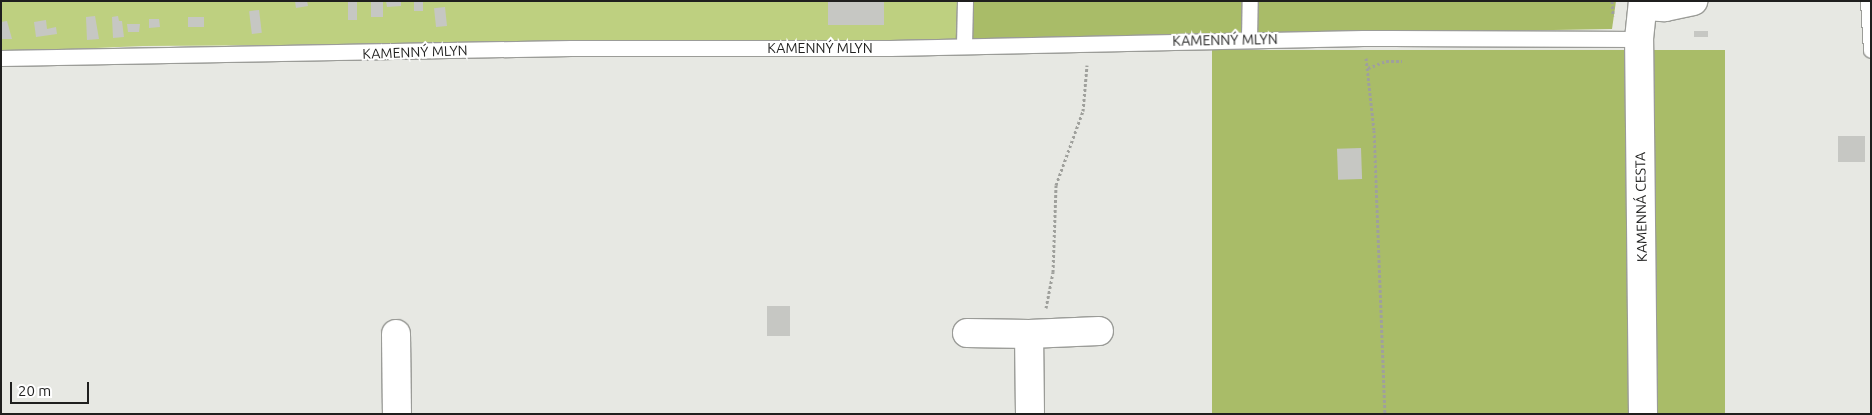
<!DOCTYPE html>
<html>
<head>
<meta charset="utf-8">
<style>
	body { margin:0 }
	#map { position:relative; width:1872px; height:415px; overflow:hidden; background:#e7e8e3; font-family:Ubuntu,sans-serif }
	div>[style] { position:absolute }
	.green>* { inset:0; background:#bed080 }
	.forest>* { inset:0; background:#a9bc68; transform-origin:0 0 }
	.building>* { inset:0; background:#c6c7c3; transform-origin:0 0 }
	.path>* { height:3px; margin-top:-1.5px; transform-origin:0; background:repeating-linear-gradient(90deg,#9fa09c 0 2.5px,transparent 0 5px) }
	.roads { filter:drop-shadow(1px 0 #9b9c98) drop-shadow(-1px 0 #9b9c98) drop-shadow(0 1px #9b9c98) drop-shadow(0 -1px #9b9c98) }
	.lane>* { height:15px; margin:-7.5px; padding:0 7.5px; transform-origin:7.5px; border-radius:7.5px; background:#fff }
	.street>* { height:28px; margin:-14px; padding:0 14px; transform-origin:14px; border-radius:14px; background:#fff }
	span { translate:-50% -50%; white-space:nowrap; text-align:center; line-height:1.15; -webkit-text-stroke:4px #fff; paint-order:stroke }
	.street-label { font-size:14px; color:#1f1f1e }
	.frame { position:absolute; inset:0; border:2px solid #1f1f1e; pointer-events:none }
	.scale { position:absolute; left:10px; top:382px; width:79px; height:22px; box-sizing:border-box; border:2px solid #1f1f1e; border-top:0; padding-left:6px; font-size:15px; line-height:18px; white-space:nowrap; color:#1f1f1e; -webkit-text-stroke:4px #fff; paint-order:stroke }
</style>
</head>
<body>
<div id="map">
	<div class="green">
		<i style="clip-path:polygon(1px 1px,957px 1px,955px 40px,143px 46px,1px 52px)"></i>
	</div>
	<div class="forest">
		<i style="clip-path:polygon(957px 1px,1616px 1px,1612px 29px,955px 40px)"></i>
		<i style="left:1725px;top:50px;width:364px;height:513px;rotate:90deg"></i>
	</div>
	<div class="building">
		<i style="clip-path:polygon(295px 1px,307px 1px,308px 6px,296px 8px)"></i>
		<i style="left:348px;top:1px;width:9px;height:19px"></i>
		<i style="left:371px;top:1px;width:12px;height:16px"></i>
		<i style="clip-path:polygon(386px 1px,401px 1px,401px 6px,387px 7px)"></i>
		<i style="left:414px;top:1px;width:9px;height:10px"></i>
		<i style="left:828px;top:1px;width:56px;height:24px"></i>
		<i style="left:445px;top:7px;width:19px;height:11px;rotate:84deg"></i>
		<i style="left:259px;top:10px;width:23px;height:10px;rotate:83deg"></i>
		<i style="clip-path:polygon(95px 16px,99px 39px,87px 40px,86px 17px)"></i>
		<i style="clip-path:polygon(118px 16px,119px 21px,122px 21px,124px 37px,113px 38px,112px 17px)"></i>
		<i style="left:188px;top:17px;width:16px;height:10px"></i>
		<i style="clip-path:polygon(149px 19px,159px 19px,160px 27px,149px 28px)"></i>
		<i style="clip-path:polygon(46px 20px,47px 29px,56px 27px,57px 34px,36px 37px,34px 22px)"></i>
		<i style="clip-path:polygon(7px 21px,12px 39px,1px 39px,1px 22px)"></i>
		<i style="clip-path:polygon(127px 24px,140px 24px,139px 32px,128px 32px)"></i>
		<i style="left:1708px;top:31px;width:6px;height:14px;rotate:90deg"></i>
		<i style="left:1838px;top:136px;width:27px;height:26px"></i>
		<i style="left:1361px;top:148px;width:31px;height:24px;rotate:88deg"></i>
		<i style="left:767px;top:306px;width:23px;height:30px"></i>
	</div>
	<div class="path">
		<i style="left:1612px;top:1px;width:15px;rotate:86deg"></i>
		<i style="left:1366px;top:58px;width:72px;rotate:83.7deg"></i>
		<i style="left:1374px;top:130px;width:284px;rotate:87.8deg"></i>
		<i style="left:1368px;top:68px;width:19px;rotate:-21deg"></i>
		<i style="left:1386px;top:61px;width:16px"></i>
		<i style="left:1046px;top:308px;width:37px;rotate:-79deg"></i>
		<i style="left:1053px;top:272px;width:87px;rotate:-88deg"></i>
		<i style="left:1056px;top:185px;width:79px;rotate:-70deg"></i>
		<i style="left:1083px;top:111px;width:46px;rotate:-85deg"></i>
	</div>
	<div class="roads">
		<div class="lane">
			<i style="left:1868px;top:1px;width:49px;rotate:86.5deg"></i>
			<i style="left:1249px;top:40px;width:39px;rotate:-89deg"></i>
			<i style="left:964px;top:45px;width:44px;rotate:-88.7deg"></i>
			<i style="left:1px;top:58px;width:570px;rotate:-1.01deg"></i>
			<i style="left:571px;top:48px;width:319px"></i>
			<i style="left:890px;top:48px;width:473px;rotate:-1.2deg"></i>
			<i style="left:1363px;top:38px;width:276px;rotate:0.2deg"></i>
		</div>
		<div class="street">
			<i style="left:1643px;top:6px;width:22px;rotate:3deg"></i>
			<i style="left:1665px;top:7px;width:29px;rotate:-12deg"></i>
			<i style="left:967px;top:333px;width:62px;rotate:0.9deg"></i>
			<i style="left:396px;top:334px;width:80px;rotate:89.3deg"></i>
			<i style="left:1030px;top:414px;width:80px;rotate:-90.7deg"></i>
			<i style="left:1029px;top:334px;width:70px;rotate:-2.5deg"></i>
			<i style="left:1643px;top:414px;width:375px;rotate:-90.6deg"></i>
			<i style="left:1639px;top:39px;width:38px;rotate:-84deg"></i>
		</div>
	</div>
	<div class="street-label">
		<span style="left:1225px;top:40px;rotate:-1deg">KAMENNÝ MLYN</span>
		<span style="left:820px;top:48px">KAMENNÝ MLYN</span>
		<span style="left:415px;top:52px;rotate:-2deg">KAMENNÝ MLYN</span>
		<span style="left:1641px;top:207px;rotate:-91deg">KAMENNÁ CESTA</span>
	</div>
	<div class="frame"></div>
	<div class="scale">20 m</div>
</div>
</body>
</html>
